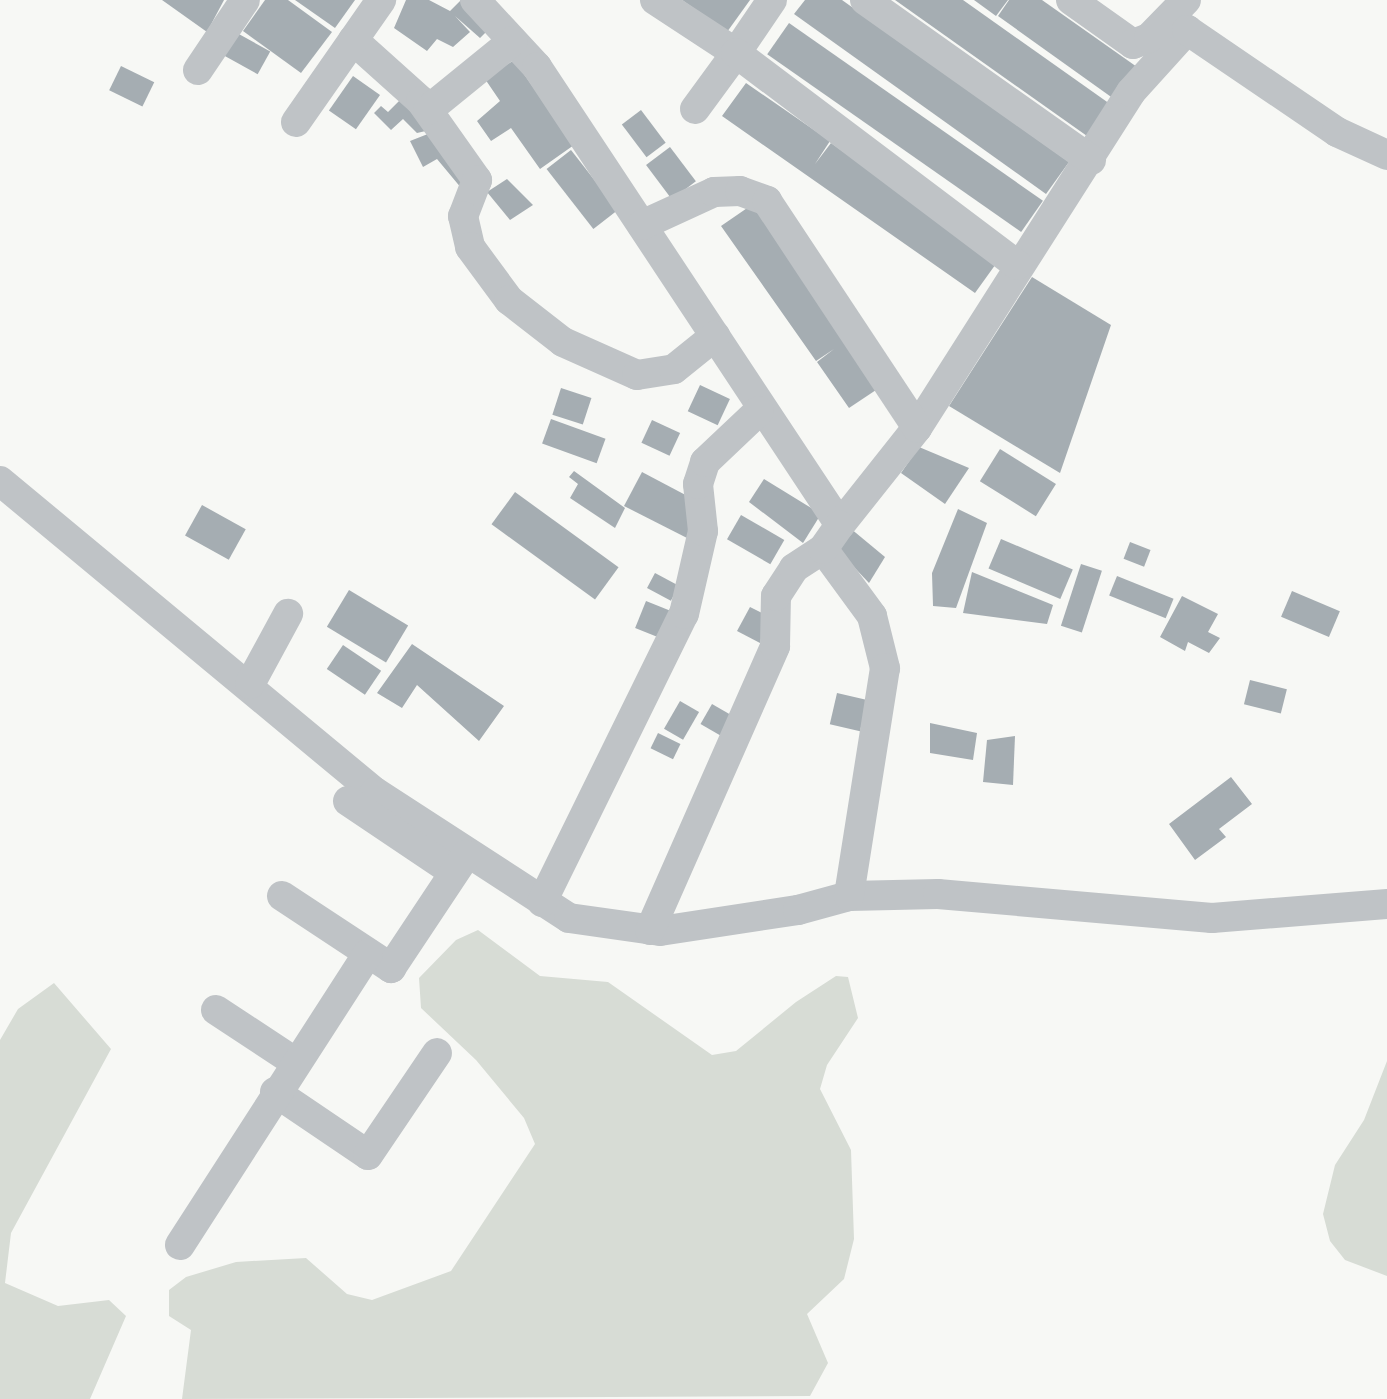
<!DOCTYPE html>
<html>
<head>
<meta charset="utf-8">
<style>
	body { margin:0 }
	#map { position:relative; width:1387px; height:1399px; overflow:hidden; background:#f7f8f5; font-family:Inter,sans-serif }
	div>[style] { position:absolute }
	.green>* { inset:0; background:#d7dcd5 }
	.building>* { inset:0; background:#a5adb2; transform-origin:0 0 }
	.minor>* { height:30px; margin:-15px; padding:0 15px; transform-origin:15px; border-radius:15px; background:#bfc3c6 }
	span { translate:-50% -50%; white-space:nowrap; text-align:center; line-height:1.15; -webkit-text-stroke:7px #fff; paint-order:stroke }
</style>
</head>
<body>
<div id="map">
	<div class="green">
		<i style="clip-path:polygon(478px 930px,540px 976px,608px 982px,712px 1055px,736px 1051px,796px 1002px,836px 976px,848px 977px,858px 1018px,827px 1065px,820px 1089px,851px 1150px,854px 1239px,844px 1279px,807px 1314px,828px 1363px,810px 1396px,182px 1399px,191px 1330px,169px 1316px,169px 1290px,186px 1277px,236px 1262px,306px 1258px,347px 1294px,372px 1300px,451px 1271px,535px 1144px,524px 1118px,476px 1060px,421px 1008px,419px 978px,456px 940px)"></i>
		<i style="clip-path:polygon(54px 983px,111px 1049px,11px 1233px,5px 1283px,58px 1306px,109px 1300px,126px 1316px,90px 1399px,0 1399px,0 1040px,18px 1009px)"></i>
		<i style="clip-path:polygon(1387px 1061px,1387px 1276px,1345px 1260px,1330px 1241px,1323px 1214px,1335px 1165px,1364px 1120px)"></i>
	</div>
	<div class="building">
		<i style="clip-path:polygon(162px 0,224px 0,207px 32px)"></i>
		<i style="clip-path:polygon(265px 0,288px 0,332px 32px,301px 73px,243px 31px)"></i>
		<i style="clip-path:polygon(295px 0,355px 0,335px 28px)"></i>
		<i style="clip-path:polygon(406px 0,429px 0,450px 11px,461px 0,493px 25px,480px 38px,455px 16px,470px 32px,453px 47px,437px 39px,427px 51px,394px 28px)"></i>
		<i style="clip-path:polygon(682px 0,750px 0,727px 32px)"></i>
		<i style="clip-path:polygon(805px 0,842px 0,1069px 162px,1046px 194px,794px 14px)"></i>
		<i style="clip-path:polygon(895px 0,963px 0,1110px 104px,1087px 136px)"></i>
		<i style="clip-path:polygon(974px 0,1008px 0,996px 16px)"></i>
		<i style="clip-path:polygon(1009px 0,1042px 0,1137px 67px,1114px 99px,998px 16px)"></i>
		<i style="left:789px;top:23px;width:310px;height:38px;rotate:35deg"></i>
		<i style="left:237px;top:33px;width:38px;height:26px;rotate:29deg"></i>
		<i style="clip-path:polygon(514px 60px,574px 145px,540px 169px,511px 128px,491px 141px,477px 121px,500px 101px,485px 79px)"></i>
		<i style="left:121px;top:66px;width:37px;height:27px;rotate:26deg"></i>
		<i style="left:353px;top:76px;width:33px;height:42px;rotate:35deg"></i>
		<i style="clip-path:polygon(746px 83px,830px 141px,815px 164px,831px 143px,998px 261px,975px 293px,722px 116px)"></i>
		<i style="clip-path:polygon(400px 100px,430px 130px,417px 133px,403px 119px,391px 130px,374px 113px,381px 106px,388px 112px)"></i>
		<i style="left:641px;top:110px;width:41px;height:24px;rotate:53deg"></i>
		<i style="clip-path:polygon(438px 130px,467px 195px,437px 159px,423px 167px,410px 141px)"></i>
		<i style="left:670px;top:147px;width:43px;height:30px;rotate:53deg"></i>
		<i style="left:571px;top:150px;width:76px;height:31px;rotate:52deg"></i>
		<i style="clip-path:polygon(507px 179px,533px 205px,510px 220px,487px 192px)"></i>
		<i style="clip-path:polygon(753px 204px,882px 386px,849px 408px,817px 362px,834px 349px,816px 361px,721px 226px)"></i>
		<i style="clip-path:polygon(1032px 277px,1111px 325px,1060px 473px,949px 406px)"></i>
		<i style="left:700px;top:385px;width:33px;height:29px;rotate:25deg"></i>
		<i style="left:561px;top:388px;width:32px;height:28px;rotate:18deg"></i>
		<i style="left:551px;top:419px;width:58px;height:26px;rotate:20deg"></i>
		<i style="left:652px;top:420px;width:31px;height:25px;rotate:25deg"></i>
		<i style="clip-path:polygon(919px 447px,969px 468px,945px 504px,901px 473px)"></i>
		<i style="left:1000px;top:449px;width:66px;height:38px;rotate:32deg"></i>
		<i style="clip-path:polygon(574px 471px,625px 508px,615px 528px,570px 498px,578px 484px,569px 477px)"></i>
		<i style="clip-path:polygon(642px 472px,695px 500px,689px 539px,624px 506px)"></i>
		<i style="clip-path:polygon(764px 479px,821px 514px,803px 543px,749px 502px)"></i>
		<i style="left:515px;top:492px;width:128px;height:40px;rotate:36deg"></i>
		<i style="left:202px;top:505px;width:50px;height:35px;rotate:29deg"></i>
		<i style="clip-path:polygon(958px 509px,987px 523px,956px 608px,933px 606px,932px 573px)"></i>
		<i style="left:741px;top:515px;width:50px;height:28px;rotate:30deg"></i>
		<i style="clip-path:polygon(850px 528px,885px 557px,869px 583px,836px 548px)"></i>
		<i style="left:1001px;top:539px;width:78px;height:32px;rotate:23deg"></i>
		<i style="left:1130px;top:542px;width:22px;height:18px;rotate:21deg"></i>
		<i style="left:1081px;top:564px;width:22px;height:65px;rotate:18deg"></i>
		<i style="clip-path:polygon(972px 572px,1053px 605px,1047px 624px,963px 613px)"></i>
		<i style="left:655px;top:573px;width:27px;height:17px;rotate:28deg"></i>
		<i style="left:1117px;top:576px;width:61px;height:21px;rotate:22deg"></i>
		<i style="left:349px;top:590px;width:69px;height:43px;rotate:31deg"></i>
		<i style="left:1292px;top:591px;width:52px;height:28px;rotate:23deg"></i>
		<i style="clip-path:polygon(1182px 596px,1218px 614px,1208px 632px,1220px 638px,1209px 653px,1188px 642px,1185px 651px,1160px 637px)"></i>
		<i style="left:646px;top:601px;width:35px;height:29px;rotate:22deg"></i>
		<i style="clip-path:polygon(750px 607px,766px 615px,760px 643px,737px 631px)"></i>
		<i style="clip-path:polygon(412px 644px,504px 706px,479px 741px,417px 685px,402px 708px,377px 693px)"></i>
		<i style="left:343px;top:645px;width:46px;height:29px;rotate:34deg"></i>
		<i style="left:1250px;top:680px;width:38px;height:25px;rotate:14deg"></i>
		<i style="left:837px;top:693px;width:31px;height:32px;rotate:13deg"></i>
		<i style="left:680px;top:701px;width:22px;height:32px;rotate:30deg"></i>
		<i style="left:712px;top:704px;width:28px;height:23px;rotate:30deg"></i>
		<i style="clip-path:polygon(930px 723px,977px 733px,973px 760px,930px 753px)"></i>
		<i style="left:658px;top:733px;width:25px;height:17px;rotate:26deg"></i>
		<i style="clip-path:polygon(1015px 736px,1013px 785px,983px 782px,987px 740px)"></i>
		<i style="clip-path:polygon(1231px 777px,1252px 804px,1219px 829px,1226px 837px,1195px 860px,1169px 824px)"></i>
	</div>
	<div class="minor">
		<i style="left:475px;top:0;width:91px;rotate:47.2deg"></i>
		<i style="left:537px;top:67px;width:549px;rotate:56.51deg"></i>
		<i style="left:840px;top:525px;width:124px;rotate:-51.6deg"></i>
		<i style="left:917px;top:428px;width:398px;rotate:-57.5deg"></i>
		<i style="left:1131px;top:92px;width:84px;rotate:-47.9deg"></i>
		<i style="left:1187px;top:30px;width:19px;rotate:-148deg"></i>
		<i style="left:655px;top:0;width:97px;rotate:33.2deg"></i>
		<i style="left:736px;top:53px;width:64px;rotate:-55.8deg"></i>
		<i style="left:865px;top:0;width:277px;rotate:35.3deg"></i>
		<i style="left:1071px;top:0;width:76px;rotate:35.4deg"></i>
		<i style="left:1133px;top:44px;width:17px;rotate:-21deg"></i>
		<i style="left:1149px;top:38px;width:53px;rotate:-45.8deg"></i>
		<i style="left:1187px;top:30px;width:181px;rotate:34.2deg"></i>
		<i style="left:1337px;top:132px;width:55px;rotate:24.7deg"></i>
		<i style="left:353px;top:40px;width:91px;rotate:41.9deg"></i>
		<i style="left:421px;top:101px;width:97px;rotate:54.7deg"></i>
		<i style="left:477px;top:180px;width:39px;rotate:111deg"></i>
		<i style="left:463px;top:216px;width:32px;rotate:77deg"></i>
		<i style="left:470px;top:247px;width:66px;rotate:53.7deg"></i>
		<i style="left:509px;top:300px;width:68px;rotate:37.9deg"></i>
		<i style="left:563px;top:342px;width:81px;rotate:24deg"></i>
		<i style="left:637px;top:375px;width:37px;rotate:-9deg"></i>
		<i style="left:674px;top:369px;width:53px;rotate:-38.8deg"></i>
		<i style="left:198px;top:70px;width:84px;rotate:-56.1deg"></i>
		<i style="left:695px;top:109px;width:69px;rotate:-53.8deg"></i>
		<i style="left:736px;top:53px;width:352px;rotate:37deg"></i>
		<i style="left:428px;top:110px;width:109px;rotate:-39.1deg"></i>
		<i style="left:296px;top:122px;width:149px;rotate:-55.1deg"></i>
		<i style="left:642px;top:225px;width:79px;rotate:-24.6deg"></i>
		<i style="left:714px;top:192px;width:26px;rotate:-2deg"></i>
		<i style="left:740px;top:191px;width:29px;rotate:20deg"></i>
		<i style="left:767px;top:201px;width:272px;rotate:56.5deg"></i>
		<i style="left:0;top:481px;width:487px;rotate:39.7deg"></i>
		<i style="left:375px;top:792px;width:231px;rotate:33deg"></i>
		<i style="left:569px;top:918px;width:92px;rotate:8.1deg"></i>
		<i style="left:660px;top:931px;width:140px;rotate:-8.7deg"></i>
		<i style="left:798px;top:910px;width:53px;rotate:-15.4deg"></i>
		<i style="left:849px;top:896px;width:89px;rotate:-1.3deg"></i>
		<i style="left:938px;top:894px;width:275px;rotate:5deg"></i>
		<i style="left:1212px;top:918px;width:176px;rotate:-4.6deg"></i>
		<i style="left:823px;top:549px;width:83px;rotate:53.8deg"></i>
		<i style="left:872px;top:616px;width:54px;rotate:76deg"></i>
		<i style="left:885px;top:668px;width:231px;rotate:99deg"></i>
		<i style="left:250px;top:684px;width:80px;rotate:-61.5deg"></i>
		<i style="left:348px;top:801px;width:125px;rotate:33.9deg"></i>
		<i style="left:282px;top:896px;width:131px;rotate:33.4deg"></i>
		<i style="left:391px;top:968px;width:136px;rotate:-56.4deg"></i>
		<i style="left:542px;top:902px;width:321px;rotate:-63.8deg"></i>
		<i style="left:684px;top:614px;width:85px;rotate:-77.1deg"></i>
		<i style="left:703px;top:531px;width:47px;rotate:-96.1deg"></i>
		<i style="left:698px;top:484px;width:23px;rotate:-72deg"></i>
		<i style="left:705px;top:462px;width:74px;rotate:-43.4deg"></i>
		<i style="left:650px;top:930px;width:310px;rotate:-66.2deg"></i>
		<i style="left:775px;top:646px;width:50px;rotate:-88.9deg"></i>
		<i style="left:776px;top:596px;width:33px;rotate:-57deg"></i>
		<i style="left:794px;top:568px;width:35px;rotate:-33deg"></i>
		<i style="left:823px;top:549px;width:29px;rotate:-55deg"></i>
		<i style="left:216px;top:1010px;width:95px;rotate:33.4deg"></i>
		<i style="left:275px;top:1092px;width:112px;rotate:34.1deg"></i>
		<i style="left:368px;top:1155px;width:123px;rotate:-55.9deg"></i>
		<i style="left:180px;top:1245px;width:347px;rotate:-57.2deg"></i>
	</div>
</div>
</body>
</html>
